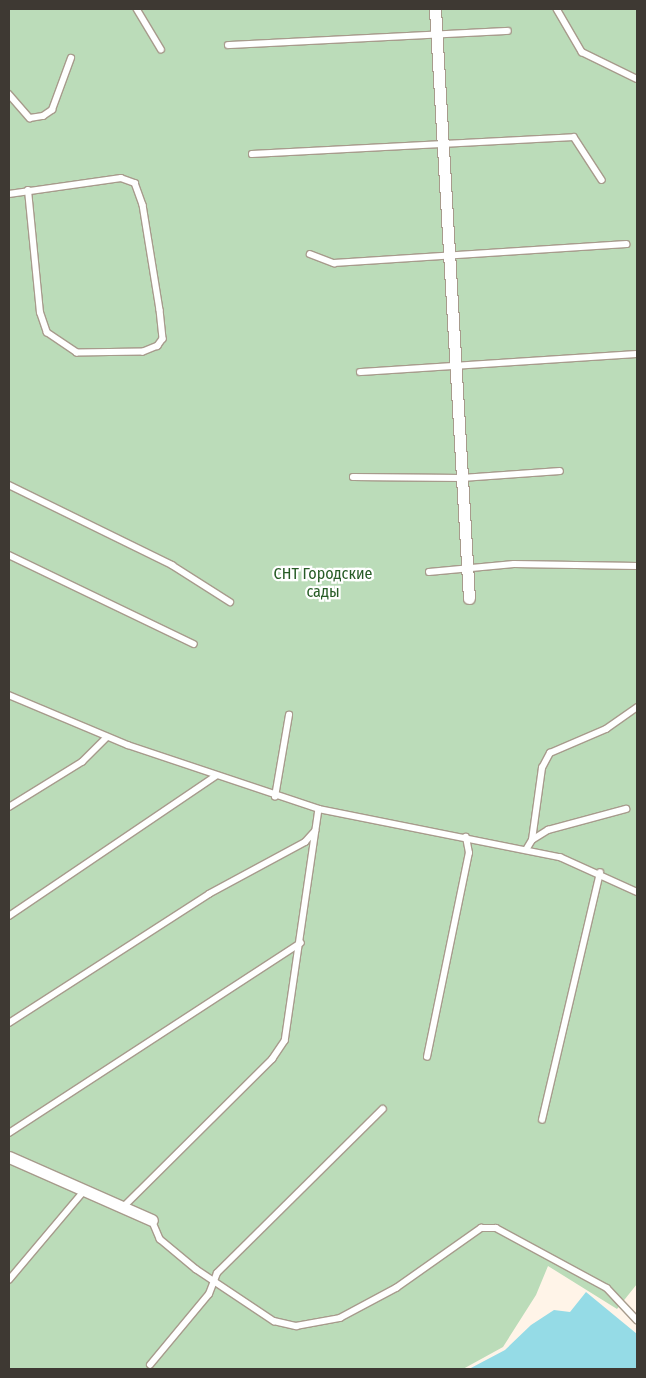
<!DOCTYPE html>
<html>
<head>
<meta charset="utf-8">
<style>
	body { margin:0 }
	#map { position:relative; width:646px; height:1378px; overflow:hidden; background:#fff4e8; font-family:"Fira Sans Condensed",sans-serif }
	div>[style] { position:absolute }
	.green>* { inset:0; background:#bbdcb9 }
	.water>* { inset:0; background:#95dbe6 }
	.roads { filter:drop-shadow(1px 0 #a79b8c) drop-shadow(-1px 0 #a79b8c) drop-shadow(0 1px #a79b8c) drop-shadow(0 -1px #a79b8c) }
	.service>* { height:5.5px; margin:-2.75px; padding:0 2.75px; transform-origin:2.75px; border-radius:2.75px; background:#fff }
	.minor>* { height:11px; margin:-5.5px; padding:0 5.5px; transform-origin:5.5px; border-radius:5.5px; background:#fff }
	span { translate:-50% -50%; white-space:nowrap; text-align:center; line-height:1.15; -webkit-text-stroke:4.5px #fff; paint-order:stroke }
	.park-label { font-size:16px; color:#275c26 }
	.frame { position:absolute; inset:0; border:10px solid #3e3933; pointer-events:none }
</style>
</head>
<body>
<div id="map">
	<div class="green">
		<i style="clip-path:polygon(9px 9px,637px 9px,637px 1284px,617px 1309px,548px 1266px,536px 1295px,503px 1347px,463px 1369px,9px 1369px)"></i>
	</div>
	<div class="water">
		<i style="clip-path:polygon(586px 1292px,637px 1334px,637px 1369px,469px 1369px,505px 1350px,531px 1325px,554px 1310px,570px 1312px)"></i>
	</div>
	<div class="roads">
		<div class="service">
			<i style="left:137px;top:9px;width:47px;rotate:59deg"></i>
			<i style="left:557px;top:9px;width:50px;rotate:59.8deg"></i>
			<i style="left:582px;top:52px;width:61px;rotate:26.1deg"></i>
			<i style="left:228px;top:45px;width:280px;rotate:-2.9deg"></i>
			<i style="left:9px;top:94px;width:32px;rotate:49deg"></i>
			<i style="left:30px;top:118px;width:13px;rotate:-9deg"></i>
			<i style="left:43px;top:116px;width:11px;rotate:-34deg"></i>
			<i style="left:52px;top:110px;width:55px;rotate:-69.9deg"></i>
			<i style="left:252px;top:154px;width:322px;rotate:-3deg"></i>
			<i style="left:574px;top:137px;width:51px;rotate:56.9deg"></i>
			<i style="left:9px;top:194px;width:113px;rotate:-8.1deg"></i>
			<i style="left:121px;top:178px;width:15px;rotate:20deg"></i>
			<i style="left:135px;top:183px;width:23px;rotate:70deg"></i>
			<i style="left:143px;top:205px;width:106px;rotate:80.8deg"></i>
			<i style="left:160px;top:310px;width:29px;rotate:84deg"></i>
			<i style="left:163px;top:339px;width:9px;rotate:126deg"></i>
			<i style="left:158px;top:346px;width:16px;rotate:158deg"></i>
			<i style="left:143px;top:352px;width:66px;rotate:179.1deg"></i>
			<i style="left:77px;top:353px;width:36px;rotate:-146deg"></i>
			<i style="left:47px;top:333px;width:21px;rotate:-109deg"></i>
			<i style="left:40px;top:313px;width:123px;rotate:-95.6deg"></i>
			<i style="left:310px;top:254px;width:26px;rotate:21deg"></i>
			<i style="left:334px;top:263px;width:293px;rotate:-3.7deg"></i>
			<i style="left:360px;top:372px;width:278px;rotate:-3.7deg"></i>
			<i style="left:353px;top:477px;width:109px;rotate:0.5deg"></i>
			<i style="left:462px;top:478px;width:98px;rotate:-4.1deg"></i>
			<i style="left:9px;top:485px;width:182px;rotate:26.1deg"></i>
			<i style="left:172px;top:565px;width:69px;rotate:32.5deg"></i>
			<i style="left:9px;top:555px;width:205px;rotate:25.7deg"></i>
			<i style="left:429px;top:572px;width:85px;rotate:-5.4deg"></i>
			<i style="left:514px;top:564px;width:123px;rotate:0.9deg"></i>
			<i style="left:9px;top:695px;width:129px;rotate:22.8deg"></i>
			<i style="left:128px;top:745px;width:201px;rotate:18.5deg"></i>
			<i style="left:319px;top:809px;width:234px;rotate:98.3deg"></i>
			<i style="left:285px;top:1041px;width:22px;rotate:124deg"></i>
			<i style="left:273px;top:1059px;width:211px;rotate:135.2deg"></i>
			<i style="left:275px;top:797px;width:83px;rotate:-80.3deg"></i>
			<i style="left:9px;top:807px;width:86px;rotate:-31.7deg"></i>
			<i style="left:82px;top:762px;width:35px;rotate:-45deg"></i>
			<i style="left:319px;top:809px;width:246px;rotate:11.3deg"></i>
			<i style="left:560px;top:857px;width:85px;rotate:24.4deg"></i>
			<i style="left:532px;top:840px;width:19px;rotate:-32deg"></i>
			<i style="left:548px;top:830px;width:81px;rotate:-15.1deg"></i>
			<i style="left:526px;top:850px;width:12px;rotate:-59deg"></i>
			<i style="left:532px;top:840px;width:73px;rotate:-82.1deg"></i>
			<i style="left:542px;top:768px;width:17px;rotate:-62deg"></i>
			<i style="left:550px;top:753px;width:61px;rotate:-23.2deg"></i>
			<i style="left:606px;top:729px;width:38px;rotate:-35deg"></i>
			<i style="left:9px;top:916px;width:250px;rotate:-34.1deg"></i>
			<i style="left:9px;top:1023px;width:238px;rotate:-32.8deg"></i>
			<i style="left:209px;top:894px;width:109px;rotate:-28.4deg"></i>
			<i style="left:305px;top:842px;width:15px;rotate:-48deg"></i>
			<i style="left:427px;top:1057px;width:208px;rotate:-78.4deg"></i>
			<i style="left:469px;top:853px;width:16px;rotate:-101deg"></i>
			<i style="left:542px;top:1120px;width:254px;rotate:-76.8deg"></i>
			<i style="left:9px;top:1133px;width:348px;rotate:-33.1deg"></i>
			<i style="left:152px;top:1220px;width:21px;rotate:67deg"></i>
			<i style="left:160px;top:1239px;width:47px;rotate:39.8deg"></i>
			<i style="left:196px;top:1269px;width:94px;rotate:33.7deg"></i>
			<i style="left:274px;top:1321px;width:23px;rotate:13deg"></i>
			<i style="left:296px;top:1326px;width:45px;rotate:-10.3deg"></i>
			<i style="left:340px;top:1318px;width:64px;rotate:-28.2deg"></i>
			<i style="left:396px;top:1288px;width:104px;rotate:-35.2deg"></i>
			<i style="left:481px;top:1228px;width:15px"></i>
			<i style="left:496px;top:1228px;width:126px;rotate:28.4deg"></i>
			<i style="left:607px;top:1288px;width:44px;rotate:46.8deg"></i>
			<i style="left:9px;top:1280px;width:115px;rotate:-49.9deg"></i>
			<i style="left:150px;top:1365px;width:92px;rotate:-50.3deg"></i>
			<i style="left:209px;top:1294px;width:22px;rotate:-69deg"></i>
			<i style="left:217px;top:1273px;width:233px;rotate:-44.7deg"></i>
		</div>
		<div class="minor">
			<i style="left:435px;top:9px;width:590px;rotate:86.7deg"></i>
			<i style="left:9px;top:1157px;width:156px;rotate:23.8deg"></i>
		</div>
	</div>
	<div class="park-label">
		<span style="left:323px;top:583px">СНТ Городские<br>сады</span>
	</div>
	<div class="frame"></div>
</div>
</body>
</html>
